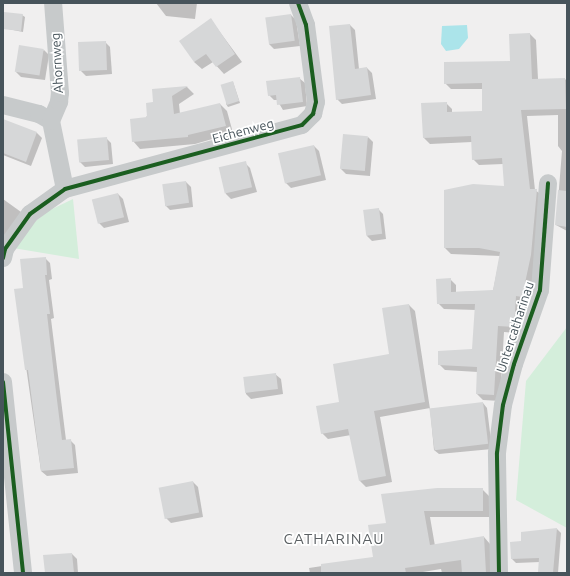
<!DOCTYPE html>
<html>
<head>
<meta charset="utf-8">
<style>
	body { margin:0 }
	#map { position:relative; width:570px; height:576px; overflow:hidden; background:#f0efef; font-family:Ubuntu,sans-serif }
	div>[style] { position:absolute }
	.green>* { inset:0; background:#d4eedb }
	.water>* { inset:0; background:#abe4ea }
	.shadow>* { inset:0; background:#0003 }
	.building>* { inset:0; background:#d6d7d8; transform-origin:0 0 }
	.minor>* { height:18px; margin:-9px; padding:0 9px; transform-origin:9px; border-radius:9px; background:#c7cacb }
	.cycleway>* { height:4px; margin:-2px; padding:0 2px; transform-origin:2px; border-radius:2px; background:#1b5e20 }
	span { translate:-50% -50%; white-space:nowrap; text-align:center; line-height:1.15; -webkit-text-stroke:3.5px #fff; paint-order:stroke }
	.street-label { font-size:13px; color:#47545b }
	.quarter-label { font-size:15px; color:#5b6063; letter-spacing:1px }
	.frame { position:absolute; inset:0; border:4px solid #47545b; pointer-events:none }
</style>
</head>
<body>
<div id="map">
	<div class="green">
		<i style="clip-path:polygon(73px 199px,79px 259px,13px 248px,31px 225px,48px 211px)"></i>
		<i style="clip-path:polygon(567px 327px,567px 528px,516px 500px,526px 381px)"></i>
	</div>
	<div class="water">
		<i style="clip-path:polygon(467px 25px,468px 38px,459px 49px,446px 51px,441px 44px,442px 26px)"></i>
	</div>
	<div class="shadow">
		<i style="clip-path:polygon(156px 3px,197px 3px,195px 19px,166px 16px)"></i>
		<i style="clip-path:polygon(22px 15px,25px 17px,23px 32px,3px 28px)"></i>
		<i style="clip-path:polygon(291px 15px,296px 20px,300px 46px,274px 49px,269px 44px)"></i>
		<i style="clip-path:polygon(211px 20px,242px 62px,224px 74px,213px 62px,202px 69px,194px 62px)"></i>
		<i style="clip-path:polygon(350px 25px,355px 30px,359px 69px,367px 68px,372px 73px,376px 99px,342px 104px,337px 99px)"></i>
		<i style="clip-path:polygon(530px 34px,536px 40px,538px 79px,565px 79px,567px 81px,567px 231px,556px 225px,562px 151px,558px 146px,558px 115px,527px 116px,535px 190px,543px 196px,537px 262px,528px 302px,521px 301px,520px 333px,504px 332px,500px 401px,483px 400px,477px 394px,478px 372px,445px 370px,439px 364px,473px 350px,476px 310px,444px 309px,438px 303px,450px 279px,456px 285px,456px 292px,493px 291px,500px 256px,451px 254px,445px 248px,445px 191px,505px 187px,503px 164px,479px 165px,473px 159px,472px 142px,430px 144px,424px 138px,422px 104px,446px 103px,452px 109px,452px 113px,483px 112px,483px 89px,451px 89px,445px 83px,511px 62px)"></i>
		<i style="clip-path:polygon(105px 42px,110px 47px,112px 74px,86px 76px,81px 71px)"></i>
		<i style="clip-path:polygon(44px 50px,49px 55px,45px 80px,21px 77px,16px 72px)"></i>
		<i style="clip-path:polygon(299px 78px,305px 83px,307px 106px,283px 110px,277px 100px,274px 100px,269px 95px)"></i>
		<i style="clip-path:polygon(233px 82px,240px 103px,228px 107px,226px 104px)"></i>
		<i style="clip-path:polygon(187px 87px,194px 94px,179px 104px,180px 114px,220px 104px,227px 111px,233px 133px,195px 144px,140px 149px,133px 141px,154px 103px,153px 90px)"></i>
		<i style="clip-path:polygon(3px 120px,37px 133px,42px 138px,31px 166px,3px 155px)"></i>
		<i style="clip-path:polygon(368px 137px,373px 142px,370px 176px,346px 174px,341px 169px)"></i>
		<i style="clip-path:polygon(106px 138px,111px 143px,113px 164px,85px 167px,80px 162px)"></i>
		<i style="clip-path:polygon(314px 146px,319px 151px,326px 180px,291px 188px,286px 183px)"></i>
		<i style="clip-path:polygon(245px 163px,250px 168px,257px 192px,231px 199px,226px 194px,220px 169px)"></i>
		<i style="clip-path:polygon(186px 182px,191px 187px,193px 207px,170px 210px,165px 205px)"></i>
		<i style="clip-path:polygon(118px 194px,123px 199px,129px 222px,104px 228px,99px 223px)"></i>
		<i style="clip-path:polygon(3px 199px,21px 212px,5px 236px,3px 234px)"></i>
		<i style="clip-path:polygon(378px 209px,383px 214px,386px 239px,372px 241px,367px 236px)"></i>
		<i style="clip-path:polygon(45px 258px,50px 263px,52px 279px,49px 280px,54px 318px,51px 319px,66px 440px,70px 440px,75px 445px,78px 473px,47px 476px,41px 471px,15px 290px,24px 289px)"></i>
		<i style="clip-path:polygon(409px 305px,415px 311px,430px 409px,483px 403px,487px 408px,492px 449px,439px 454px,434px 450px,430px 408px,380px 417px,392px 482px,366px 487px,360px 481px,351px 435px,328px 439px,322px 433px,340px 402px,391px 355px)"></i>
		<i style="clip-path:polygon(275px 374px,281px 379px,283px 394px,251px 399px,246px 394px,244px 379px)"></i>
		<i style="clip-path:polygon(193px 482px,198px 487px,203px 517px,171px 523px,166px 518px)"></i>
		<i style="clip-path:polygon(482px 489px,489px 496px,489px 517px,430px 517px,435px 546px,484px 537px,490px 544px,492px 573px,442px 573px,441px 569px,417px 573px,310px 573px,309px 568px,375px 558px,387px 523px)"></i>
		<i style="clip-path:polygon(557px 529px,561px 533px,558px 573px,541px 573px,540px 562px,516px 563px,512px 559px,511px 543px,522px 542px)"></i>
		<i style="clip-path:polygon(72px 554px,77px 559px,78px 573px,46px 573px)"></i>
	</div>
	<div class="building">
		<i style="left:4px;top:12px;width:19px;height:17px;rotate:6deg"></i>
		<i style="left:291px;top:14px;width:27px;height:26px;rotate:82deg"></i>
		<i style="clip-path:polygon(211px 18px,235px 54px,216px 67px,206px 54px,194px 62px,179px 41px)"></i>
		<i style="clip-path:polygon(350px 24px,355px 69px,367px 67px,371px 95px,336px 100px,329px 26px)"></i>
		<i style="clip-path:polygon(530px 33px,532px 79px,565px 78px,566px 109px,521px 110px,530px 189px,537px 189px,531px 255px,522px 297px,516px 296px,514px 327px,498px 326px,494px 395px,476px 394px,477px 367px,438px 365px,438px 351px,472px 349px,475px 304px,437px 304px,436px 279px,451px 278px,451px 292px,493px 290px,500px 252px,479px 248px,444px 248px,444px 190px,473px 184px,504px 186px,502px 158px,472px 160px,471px 136px,423px 138px,421px 103px,447px 102px,447px 112px,482px 111px,482px 83px,444px 84px,444px 62px,510px 61px,509px 34px)"></i>
		<i style="left:106px;top:41px;width:29px;height:28px;rotate:88deg"></i>
		<i style="left:19px;top:45px;width:25px;height:27px;rotate:9deg"></i>
		<i style="clip-path:polygon(300px 77px,303px 102px,277px 105px,276px 95px,268px 96px,266px 81px)"></i>
		<i style="left:233px;top:81px;width:21px;height:13px;rotate:73deg"></i>
		<i style="clip-path:polygon(188px 86px,172px 96px,174px 114px,220px 103px,226px 126px,188px 135px,188px 137px,132px 142px,130px 119px,147px 117px,146px 103px,153px 102px,152px 89px)"></i>
		<i style="clip-path:polygon(3px 119px,37px 132px,26px 162px,3px 153px)"></i>
		<i style="left:343px;top:134px;width:25px;height:35px;rotate:5deg"></i>
		<i style="left:107px;top:137px;width:23px;height:30px;rotate:85deg"></i>
		<i style="left:314px;top:145px;width:31px;height:37px;rotate:77deg"></i>
		<i style="left:246px;top:161px;width:27px;height:28px;rotate:77deg"></i>
		<i style="left:186px;top:181px;width:22px;height:24px;rotate:82deg"></i>
		<i style="clip-path:polygon(558px 190px,567px 191px,567px 227px,555px 225px)"></i>
		<i style="left:118px;top:193px;width:25px;height:27px;rotate:76deg"></i>
		<i style="left:379px;top:208px;width:26px;height:16px;rotate:83deg"></i>
		<i style="clip-path:polygon(46px 257px,47px 275px,45px 275px,50px 314px,47px 314px,56px 392px,62px 440px,71px 439px,74px 468px,41px 471px,28px 370px,25px 370px,14px 289px,23px 288px,20px 259px)"></i>
		<i style="clip-path:polygon(409px 304px,425px 402px,374px 411px,386px 476px,359px 481px,348px 429px,321px 434px,316px 406px,339px 402px,333px 364px,389px 354px,382px 308px)"></i>
		<i style="left:276px;top:373px;width:16px;height:33px;rotate:83deg"></i>
		<i style="left:483px;top:402px;width:42px;height:54px;rotate:83deg"></i>
		<i style="left:193px;top:481px;width:32px;height:35px;rotate:79deg"></i>
		<i style="clip-path:polygon(437px 488px,483px 488px,483px 511px,424px 511px,430px 545px,484px 536px,486px 573px,462px 573px,461px 560px,405px 568px,406px 573px,321px 573px,321px 564px,373px 557px,368px 525px,386px 523px,381px 494px)"></i>
		<i style="clip-path:polygon(557px 528px,553px 573px,538px 572px,539px 558px,511px 559px,510px 542px,521px 541px,521px 532px)"></i>
		<i style="clip-path:polygon(72px 553px,74px 573px,45px 573px,43px 555px)"></i>
	</div>
	<div class="minor">
		<i style="left:3px;top:105px;width:37px;rotate:14deg"></i>
		<i style="left:39px;top:114px;width:14px;rotate:30deg"></i>
		<i style="left:51px;top:121px;width:69px;rotate:78.4deg"></i>
		<i style="left:51px;top:121px;width:21px;rotate:-67deg"></i>
		<i style="left:59px;top:102px;width:9px;rotate:-84deg"></i>
		<i style="left:60px;top:93px;width:90px;rotate:-94.4deg"></i>
		<i style="left:3px;top:258px;width:9px;rotate:-77deg"></i>
		<i style="left:5px;top:249px;width:43px;rotate:-54.5deg"></i>
		<i style="left:30px;top:214px;width:43px;rotate:-35.5deg"></i>
		<i style="left:65px;top:189px;width:245px;rotate:-15.1deg"></i>
		<i style="left:302px;top:125px;width:16px;rotate:-45deg"></i>
		<i style="left:313px;top:114px;width:12px;rotate:-76deg"></i>
		<i style="left:316px;top:102px;width:78px;rotate:-97.4deg"></i>
		<i style="left:306px;top:25px;width:23px;rotate:-110deg"></i>
		<i style="left:3px;top:382px;width:192px;rotate:84deg"></i>
		<i style="left:499px;top:573px;width:120px;rotate:-91deg"></i>
		<i style="left:497px;top:453px;width:48px;rotate:-82.9deg"></i>
		<i style="left:503px;top:405px;width:42px;rotate:-75deg"></i>
		<i style="left:514px;top:364px;width:78px;rotate:-70.6deg"></i>
		<i style="left:540px;top:290px;width:107px;rotate:-85.7deg"></i>
	</div>
	<div class="cycleway">
		<i style="left:3px;top:258px;width:9px;rotate:-77deg"></i>
		<i style="left:5px;top:249px;width:43px;rotate:-54.5deg"></i>
		<i style="left:30px;top:214px;width:43px;rotate:-35.5deg"></i>
		<i style="left:65px;top:189px;width:245px;rotate:-15.1deg"></i>
		<i style="left:302px;top:125px;width:16px;rotate:-45deg"></i>
		<i style="left:313px;top:114px;width:12px;rotate:-76deg"></i>
		<i style="left:316px;top:102px;width:78px;rotate:-97.4deg"></i>
		<i style="left:306px;top:25px;width:23px;rotate:-110deg"></i>
		<i style="left:3px;top:382px;width:192px;rotate:84deg"></i>
		<i style="left:499px;top:573px;width:120px;rotate:-91deg"></i>
		<i style="left:497px;top:453px;width:48px;rotate:-82.9deg"></i>
		<i style="left:503px;top:405px;width:42px;rotate:-75deg"></i>
		<i style="left:514px;top:364px;width:78px;rotate:-70.6deg"></i>
		<i style="left:540px;top:290px;width:107px;rotate:-85.7deg"></i>
	</div>
	<div class="street-label">
		<span style="left:57px;top:63px;rotate:-93deg">Ahornweg</span>
		<span style="left:243px;top:131px;rotate:-15deg">Eichenweg</span>
		<span style="left:515px;top:327px;rotate:-72deg">Untercatharinau</span>
	</div>
	<div class="quarter-label">
		<span style="left:334px;top:539px">CATHARINAU</span>
	</div>
	<div class="frame"></div>
</div>
</body>
</html>
